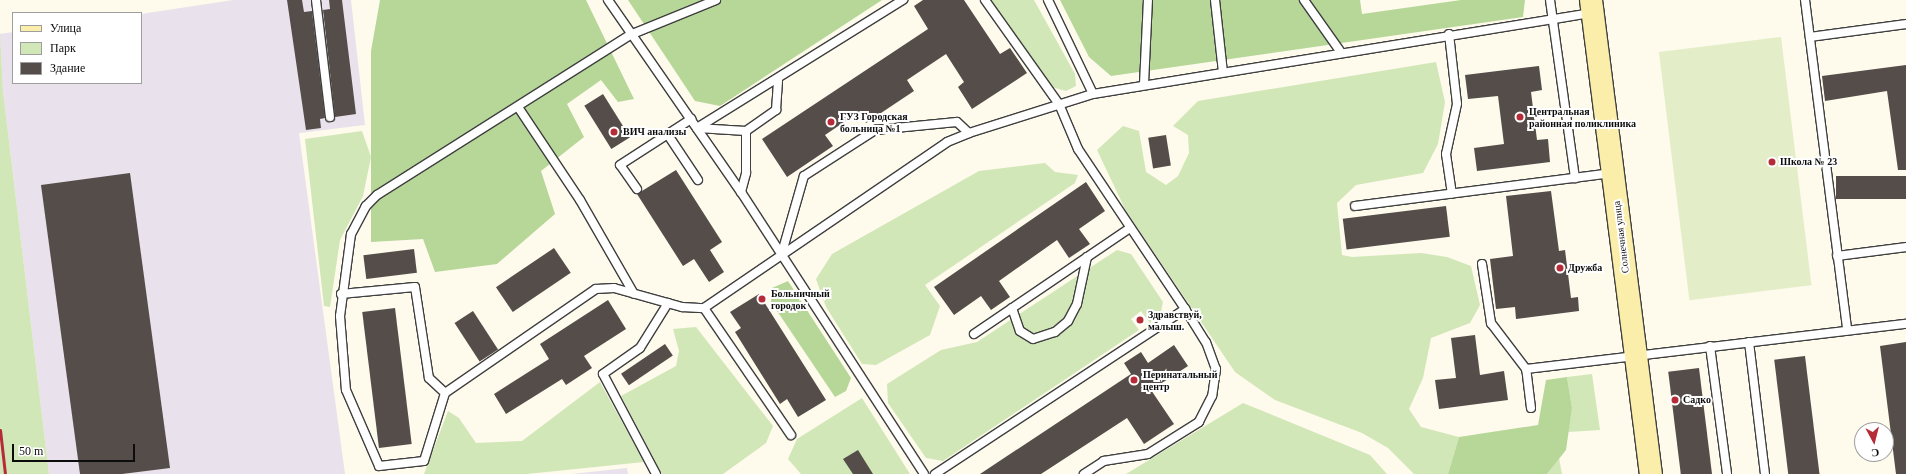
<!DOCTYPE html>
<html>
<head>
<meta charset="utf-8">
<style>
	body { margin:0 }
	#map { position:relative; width:1906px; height:474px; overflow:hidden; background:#fefaec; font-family:"Times New Roman",serif }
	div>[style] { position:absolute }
	.industrial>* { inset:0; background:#e9e1eb }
	.green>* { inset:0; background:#d2e7b8 }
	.forest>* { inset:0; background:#b7d798 }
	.pitch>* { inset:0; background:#e3eec9; transform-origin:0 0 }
	.building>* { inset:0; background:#544d49; transform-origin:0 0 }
	.roads { filter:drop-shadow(1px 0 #3f3f3f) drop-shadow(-1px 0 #3f3f3f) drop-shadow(0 1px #3f3f3f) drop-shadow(0 -1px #3f3f3f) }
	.lane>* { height:8px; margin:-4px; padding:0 4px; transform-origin:4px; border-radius:4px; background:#fff }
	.secondary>* { height:22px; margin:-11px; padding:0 11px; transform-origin:11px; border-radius:11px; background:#fbeeaa }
	.rail>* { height:3px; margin:-1.5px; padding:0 1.5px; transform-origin:1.5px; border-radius:1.5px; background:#b62b38 }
	.dots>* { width:11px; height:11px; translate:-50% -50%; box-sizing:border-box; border:2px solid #fff; border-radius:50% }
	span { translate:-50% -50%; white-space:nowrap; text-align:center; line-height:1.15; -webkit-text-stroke:4px #fff; paint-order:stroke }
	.poi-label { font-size:10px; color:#0c0c0c; font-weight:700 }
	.left { translate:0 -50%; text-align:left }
	.street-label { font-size:10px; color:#0c0c0c }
	.legend { position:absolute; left:12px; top:12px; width:130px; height:72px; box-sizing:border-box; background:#fff; border:1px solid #9e9e9e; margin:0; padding:5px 7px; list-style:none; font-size:12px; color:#0c0c0c }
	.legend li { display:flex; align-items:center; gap:8px; height:20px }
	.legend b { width:20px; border:1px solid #9e9e9e }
	.north { position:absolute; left:1854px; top:422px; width:40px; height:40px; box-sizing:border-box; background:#fff; border:1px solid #9e9e9e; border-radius:50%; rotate:173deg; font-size:11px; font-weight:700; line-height:16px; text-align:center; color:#0c0c0c }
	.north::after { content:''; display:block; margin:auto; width:14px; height:18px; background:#b62b38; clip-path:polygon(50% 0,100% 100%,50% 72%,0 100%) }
	.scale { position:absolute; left:12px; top:444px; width:123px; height:18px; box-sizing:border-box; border:2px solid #0c0c0c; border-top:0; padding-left:5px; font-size:12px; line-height:14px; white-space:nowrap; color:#0c0c0c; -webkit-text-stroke:3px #fff; paint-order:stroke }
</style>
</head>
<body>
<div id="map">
	<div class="industrial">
		<i style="clip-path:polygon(233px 0,351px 0,365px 125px,299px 133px,345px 474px,49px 474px,3px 91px,0 34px,13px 32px,13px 83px,141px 83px,141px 14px)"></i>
		<i style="clip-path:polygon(627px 468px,628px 474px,572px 474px)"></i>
	</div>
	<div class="green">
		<i style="clip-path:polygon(990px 0,1034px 0,1075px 74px,1076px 86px,1066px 91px,1052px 87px)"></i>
		<i style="clip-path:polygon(0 31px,3px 91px,49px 474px,0 474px)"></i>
		<i style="clip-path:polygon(1436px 62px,1445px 102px,1438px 144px,1423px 173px,1356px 185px,1337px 203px,1342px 255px,1352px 257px,1421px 253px,1447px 257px,1471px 266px,1480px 305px,1470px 323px,1431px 338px,1423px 378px,1409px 409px,1421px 427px,1459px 437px,1448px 474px,1414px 474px,1388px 448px,1362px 433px,1275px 400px,1235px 372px,1126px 211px,1097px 150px,1123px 126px,1139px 131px,1146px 172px,1166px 185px,1178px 176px,1189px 153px,1188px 135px,1173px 126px,1198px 101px)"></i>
		<i style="clip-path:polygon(362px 131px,371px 157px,363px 196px,340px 240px,330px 307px,324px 306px,305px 139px)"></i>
		<i style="clip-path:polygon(1045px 163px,1055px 172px,1078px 175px,1075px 183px,925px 285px,940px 306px,930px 335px,876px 365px,862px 364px,826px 307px,816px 279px,832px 254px,979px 171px)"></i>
		<i style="clip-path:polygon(1117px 250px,1131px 254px,1163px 302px,1160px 316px,1150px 323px,1141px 311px,1131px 319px,1139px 330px,943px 461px,926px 458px,888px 403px,887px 384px,941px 350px,977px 342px)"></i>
		<i style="clip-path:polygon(696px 327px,773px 426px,766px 443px,723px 474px,662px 474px,621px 396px,676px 366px,679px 351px,673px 329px)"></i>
		<i style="clip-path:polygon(1592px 374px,1600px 430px,1568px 432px,1572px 408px,1567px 377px)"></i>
		<i style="clip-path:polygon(600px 382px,644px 462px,527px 474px,424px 474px,448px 411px,459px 418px,476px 443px,522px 441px)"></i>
		<i style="clip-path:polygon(862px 398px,910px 474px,801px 474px,788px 459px,797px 439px)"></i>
		<i style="clip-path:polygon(1243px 403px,1370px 455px,1387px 474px,1126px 474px)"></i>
		<i style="clip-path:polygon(1559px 458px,1562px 474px,1547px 474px,1548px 473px)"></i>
	</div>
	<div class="forest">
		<i style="clip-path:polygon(380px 0,586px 0,634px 99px,618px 102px,601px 80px,567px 104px,584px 137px,541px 171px,555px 214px,497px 264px,435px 272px,423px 239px,371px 242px,371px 51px)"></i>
		<i style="clip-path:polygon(628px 0,882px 0,720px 106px,695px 101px)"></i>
		<i style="clip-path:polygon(1060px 0,1360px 0,1362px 14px,1461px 0,1525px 0,1523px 17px,1111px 76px,1089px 57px)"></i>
		<i style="clip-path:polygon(788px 281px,851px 378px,846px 391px,835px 397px,771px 302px,772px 288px)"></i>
		<i style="clip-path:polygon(1567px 377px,1572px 408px,1566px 450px,1547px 474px,1448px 474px,1459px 437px,1538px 425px,1546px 380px)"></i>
	</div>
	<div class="pitch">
		<i style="left:1781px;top:37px;width:250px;height:123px;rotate:83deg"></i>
	</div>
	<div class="building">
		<i style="clip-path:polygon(287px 0,302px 0,304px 12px,312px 11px,325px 118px,320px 119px,321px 128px,306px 130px)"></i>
		<i style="clip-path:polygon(329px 0,342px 0,356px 114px,335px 117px,323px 10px,330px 9px)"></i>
		<i style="clip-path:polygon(923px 0,964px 0,1000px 54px,1010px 48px,1027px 73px,972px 109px,958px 87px,964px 82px,946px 54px,907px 80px,914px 91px,866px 123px,859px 112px,825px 135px,833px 146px,787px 177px,762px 139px,928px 29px,914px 6px)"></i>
		<i style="clip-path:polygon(1906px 65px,1906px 170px,1898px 170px,1887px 91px,1825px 101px,1822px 76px)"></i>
		<i style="clip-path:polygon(1539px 66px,1542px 90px,1531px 92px,1537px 140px,1548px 139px,1550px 162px,1477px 171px,1474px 148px,1504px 144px,1498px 96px,1468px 99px,1465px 75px)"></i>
		<i style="left:603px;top:94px;width:51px;height:22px;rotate:58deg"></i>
		<i style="left:1166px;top:135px;width:31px;height:18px;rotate:81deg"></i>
		<i style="clip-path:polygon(676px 170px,722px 242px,710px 250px,724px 272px,709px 282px,694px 259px,683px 266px,637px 194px)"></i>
		<i style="clip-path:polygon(130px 173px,170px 468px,122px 474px,80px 474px,41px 185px)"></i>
		<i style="left:1906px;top:176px;width:23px;height:70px;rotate:90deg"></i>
		<i style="clip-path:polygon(1086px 182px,1105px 211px,1079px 229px,1090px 244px,1069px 258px,1057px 240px,999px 281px,1010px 297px,991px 310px,981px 296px,954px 315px,934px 287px)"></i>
		<i style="clip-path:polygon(1551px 191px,1559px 251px,1565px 250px,1571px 298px,1578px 297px,1579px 311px,1516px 319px,1515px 307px,1496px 309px,1490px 259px,1513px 256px,1506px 196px)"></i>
		<i style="left:1446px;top:206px;width:31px;height:104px;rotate:83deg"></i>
		<i style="left:554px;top:248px;width:30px;height:70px;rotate:56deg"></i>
		<i style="left:414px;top:249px;width:24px;height:51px;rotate:83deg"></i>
		<i style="clip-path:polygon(759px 294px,826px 400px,798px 417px,787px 399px,780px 404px,735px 332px,741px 328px,730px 312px)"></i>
		<i style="clip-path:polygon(608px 300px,626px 329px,584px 356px,592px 368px,566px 385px,562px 379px,506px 414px,494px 394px,549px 359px,540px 344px)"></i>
		<i style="left:395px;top:308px;width:137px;height:33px;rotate:83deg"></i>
		<i style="left:473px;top:311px;width:46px;height:22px;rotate:57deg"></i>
		<i style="clip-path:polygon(1475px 335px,1480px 375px,1504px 371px,1508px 400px,1439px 409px,1435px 380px,1456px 378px,1451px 338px)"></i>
		<i style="clip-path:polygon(1906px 342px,1906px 474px,1896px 474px,1880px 346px)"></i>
		<i style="left:665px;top:344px;width:14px;height:53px;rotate:56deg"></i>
		<i style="clip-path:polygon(1174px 345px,1188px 366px,1151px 390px,1174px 424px,1144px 444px,1127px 418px,1041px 474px,980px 474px,1131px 374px,1124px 363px,1141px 352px,1148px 363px)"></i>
		<i style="left:1805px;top:356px;width:119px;height:31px;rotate:83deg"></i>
		<i style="left:1699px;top:368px;width:107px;height:31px;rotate:83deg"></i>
		<i style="clip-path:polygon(858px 450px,873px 474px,853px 474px,843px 459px)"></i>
	</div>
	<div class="roads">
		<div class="lane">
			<i style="left:316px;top:0;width:118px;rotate:83.2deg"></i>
			<i style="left:608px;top:0;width:234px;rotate:55.3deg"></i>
			<i style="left:741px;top:192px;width:336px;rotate:57deg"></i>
			<i style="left:716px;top:0;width:93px;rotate:157.9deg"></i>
			<i style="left:630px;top:35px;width:299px;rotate:147.7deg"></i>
			<i style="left:377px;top:195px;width:16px;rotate:135deg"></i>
			<i style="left:366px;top:206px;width:32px;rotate:118deg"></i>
			<i style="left:351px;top:234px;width:83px;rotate:97.6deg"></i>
			<i style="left:340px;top:316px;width:74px;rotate:85.4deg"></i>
			<i style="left:346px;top:390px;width:83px;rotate:66.5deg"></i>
			<i style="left:379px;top:466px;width:45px;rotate:-6.3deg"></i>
			<i style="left:424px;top:461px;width:71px;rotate:-72.8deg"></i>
			<i style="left:445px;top:393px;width:183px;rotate:-34.6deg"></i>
			<i style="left:596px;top:289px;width:18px;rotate:-3deg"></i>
			<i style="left:614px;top:288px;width:71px;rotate:15.6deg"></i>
			<i style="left:682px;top:307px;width:22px;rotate:3deg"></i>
			<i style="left:704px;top:308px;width:294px;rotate:-34.3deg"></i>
			<i style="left:947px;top:142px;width:24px;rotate:-22deg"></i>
			<i style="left:969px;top:133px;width:130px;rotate:-17.5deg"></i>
			<i style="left:1093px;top:94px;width:505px;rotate:-9.24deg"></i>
			<i style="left:985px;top:0;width:128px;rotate:54.6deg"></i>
			<i style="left:1059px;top:104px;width:49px;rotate:67.1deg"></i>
			<i style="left:1078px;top:149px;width:192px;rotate:56.2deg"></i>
			<i style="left:1185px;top:309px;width:39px;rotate:58deg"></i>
			<i style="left:1206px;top:342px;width:29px;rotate:70deg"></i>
			<i style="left:1216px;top:369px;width:27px;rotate:98deg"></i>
			<i style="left:1212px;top:396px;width:29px;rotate:117deg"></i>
			<i style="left:1199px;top:422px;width:60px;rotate:147.9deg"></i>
			<i style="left:1148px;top:454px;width:45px;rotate:171deg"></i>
			<i style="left:1104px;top:461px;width:24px;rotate:147deg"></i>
			<i style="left:1048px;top:0;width:104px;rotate:64.4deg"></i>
			<i style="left:1215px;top:0;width:72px;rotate:83.7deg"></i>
			<i style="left:1304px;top:0;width:62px;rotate:54.8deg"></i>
			<i style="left:1550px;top:0;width:180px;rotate:82deg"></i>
			<i style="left:1805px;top:0;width:333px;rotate:82.7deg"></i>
			<i style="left:1449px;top:34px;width:70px;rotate:83.5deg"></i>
			<i style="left:1457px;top:104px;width:51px;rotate:102.4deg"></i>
			<i style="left:1446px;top:154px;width:40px;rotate:81.5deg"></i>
			<i style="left:1810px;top:37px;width:97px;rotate:-7.7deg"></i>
			<i style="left:1144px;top:84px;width:84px;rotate:-87.3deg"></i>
			<i style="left:518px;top:107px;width:112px;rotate:56.3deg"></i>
			<i style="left:580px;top:200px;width:108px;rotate:60.1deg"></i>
			<i style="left:697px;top:128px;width:243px;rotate:-31.9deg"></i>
			<i style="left:697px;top:128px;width:49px;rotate:3.5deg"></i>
			<i style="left:668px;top:135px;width:54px;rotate:56.3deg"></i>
			<i style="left:637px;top:189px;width:29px;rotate:-125deg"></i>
			<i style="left:620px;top:165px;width:85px;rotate:-32.9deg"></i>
			<i style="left:741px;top:192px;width:20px;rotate:-75deg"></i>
			<i style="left:746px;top:173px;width:42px;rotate:-90deg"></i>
			<i style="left:746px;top:131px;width:37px;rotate:-35deg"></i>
			<i style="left:776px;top:110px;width:29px;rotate:-86deg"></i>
			<i style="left:1355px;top:206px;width:259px;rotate:-7.3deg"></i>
			<i style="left:781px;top:256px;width:83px;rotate:-74deg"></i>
			<i style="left:804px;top:176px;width:85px;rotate:-32.9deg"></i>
			<i style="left:875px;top:130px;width:82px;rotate:-5.6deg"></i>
			<i style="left:957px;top:122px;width:16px;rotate:43deg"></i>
			<i style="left:1837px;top:256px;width:70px;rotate:-7.4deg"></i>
			<i style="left:1482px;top:264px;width:60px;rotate:81.3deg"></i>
			<i style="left:1491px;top:323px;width:58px;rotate:52.7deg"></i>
			<i style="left:341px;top:294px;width:74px;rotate:-5.4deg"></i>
			<i style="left:415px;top:287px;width:92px;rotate:81.3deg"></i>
			<i style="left:429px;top:378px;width:22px;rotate:43deg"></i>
			<i style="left:704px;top:308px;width:154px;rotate:55.6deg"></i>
			<i style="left:1012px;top:308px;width:24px;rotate:71deg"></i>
			<i style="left:1020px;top:331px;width:15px;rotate:32deg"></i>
			<i style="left:1033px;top:339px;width:23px;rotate:-18deg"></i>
			<i style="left:1055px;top:332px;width:17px;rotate:-40deg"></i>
			<i style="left:1068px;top:321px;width:19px;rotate:-62deg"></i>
			<i style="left:1077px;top:304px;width:48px;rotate:-78deg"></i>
			<i style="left:974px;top:334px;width:189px;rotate:-34.2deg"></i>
			<i style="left:1749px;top:342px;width:133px;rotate:83.1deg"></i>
			<i style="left:1710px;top:346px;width:129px;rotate:82.4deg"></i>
			<i style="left:1531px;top:408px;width:39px;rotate:-97deg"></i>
			<i style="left:1526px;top:369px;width:383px;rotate:-6.8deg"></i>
			<i style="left:656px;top:474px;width:113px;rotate:-117.9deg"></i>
			<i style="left:603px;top:374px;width:45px;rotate:-35.1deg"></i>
			<i style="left:640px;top:348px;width:53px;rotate:-58.1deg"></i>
			<i style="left:935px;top:474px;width:300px;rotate:-33.4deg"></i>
		</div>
		<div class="secondary">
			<i style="left:1591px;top:0;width:478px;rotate:82.8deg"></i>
		</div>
	</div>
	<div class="rail">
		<i style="left:0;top:430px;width:44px;rotate:83.5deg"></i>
	</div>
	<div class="dots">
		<i style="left:1520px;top:117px;background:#b62b38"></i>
		<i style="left:831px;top:122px;background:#b62b38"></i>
		<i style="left:614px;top:132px;background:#b62b38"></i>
		<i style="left:1772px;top:162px;background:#b62b38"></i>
		<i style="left:1560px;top:268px;background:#b62b38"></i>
		<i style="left:762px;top:299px;background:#b62b38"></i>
		<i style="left:1140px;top:320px;background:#b62b38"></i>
		<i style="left:1134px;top:380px;background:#b62b38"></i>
		<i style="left:1675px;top:400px;background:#b62b38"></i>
	</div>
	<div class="poi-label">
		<span class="left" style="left:1529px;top:117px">Центральная<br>районная поликлиника</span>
		<span class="left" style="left:840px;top:122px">ГУЗ Городская<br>больница №1</span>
		<span class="left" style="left:623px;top:132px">ВИЧ анализы</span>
		<span class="left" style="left:1780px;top:162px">Школа № 23</span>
		<span class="left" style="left:1568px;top:268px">Дружба</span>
		<span class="left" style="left:771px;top:299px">Больничный<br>городок</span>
		<span class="left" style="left:1148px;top:320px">Здравствуй,<br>малыш.</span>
		<span class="left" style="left:1143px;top:380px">Перинатальный<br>центр</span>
		<span class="left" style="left:1683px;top:400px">Садко</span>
	</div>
	<div class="street-label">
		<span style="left:1621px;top:237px;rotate:-97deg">Солнечная улица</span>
	</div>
	<ul class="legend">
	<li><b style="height:5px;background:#fbeeaa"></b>Улица</li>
	<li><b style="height:11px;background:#d2e7b8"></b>Парк</li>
	<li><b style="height:11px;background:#544d49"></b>Здание</li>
	</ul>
	<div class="north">С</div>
	<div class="scale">50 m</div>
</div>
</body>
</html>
